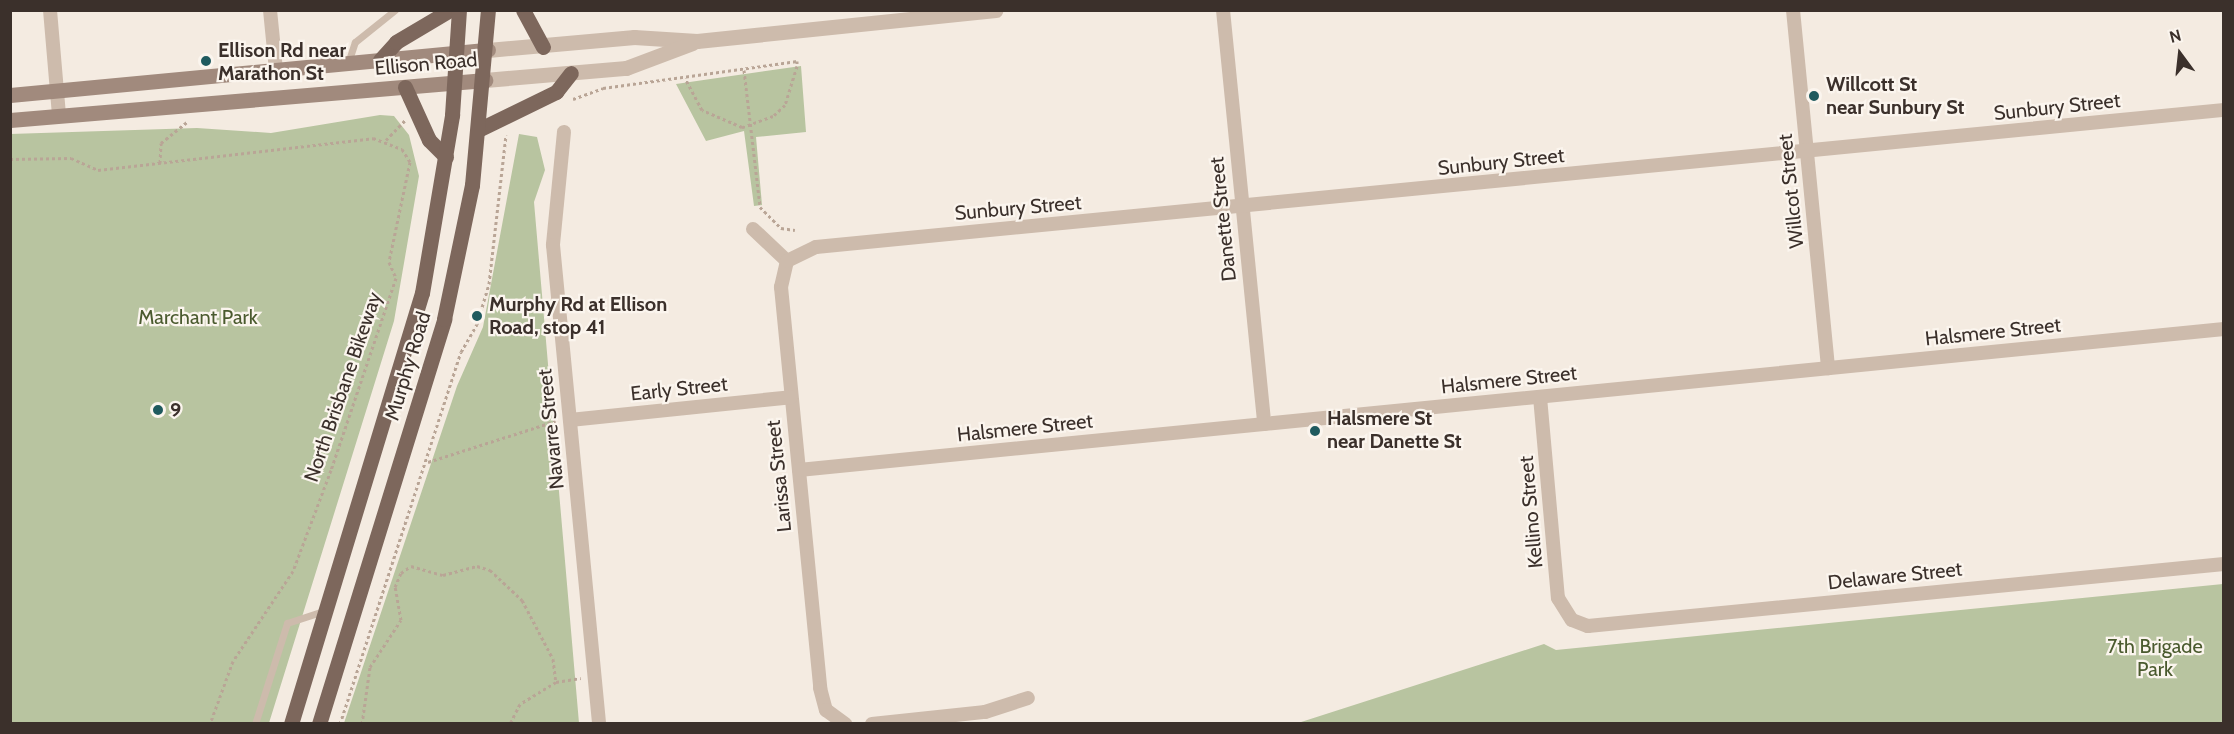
<!DOCTYPE html>
<html>
<head>
<meta charset="utf-8">
<style>
	body { margin:0 }
	#map { position:relative; width:2234px; height:734px; overflow:hidden; background:#f4ebe1; font-family:Cabin,sans-serif }
	div>[style] { position:absolute }
	.green>* { inset:0; background:#b8c4a0 }
	.path>* { height:3px; margin-top:-1.5px; transform-origin:0; background:repeating-linear-gradient(90deg,#b9a596 0 3px,transparent 0 6px) }
	.service>* { height:7px; margin:-3.5px; padding:0 3.5px; transform-origin:3.5px; border-radius:3.5px; background:#cdbbac }
	.minor>* { height:14px; margin:-7px; padding:0 7px; transform-origin:7px; border-radius:7px; background:#cdbbac }
	.tertiary>* { height:15px; margin:-7.5px; padding:0 7.5px; transform-origin:7.5px; border-radius:7.5px; background:#cdbbac }
	.secondary>* { height:15px; margin:-7.5px; padding:0 7.5px; transform-origin:7.5px; border-radius:7.5px; background:#a18a7d }
	.primary>* { height:15px; margin:-7.5px; padding:0 7.5px; transform-origin:7.5px; border-radius:7.5px; background:#7d675c }
	.dots>* { width:16px; height:16px; translate:-50% -50%; box-sizing:border-box; border:3px solid #fbf5ee; border-radius:50% }
	span { translate:-50% -50%; white-space:nowrap; text-align:center; line-height:1.15; -webkit-text-stroke:4.5px #fbf5ee; paint-order:stroke }
	.poi-label { font-size:20px; color:#3b302b; font-weight:700 }
	.left { translate:0 -50%; text-align:left }
	.street-label { font-size:20px; color:#3b302b }
	.park-label { font-size:20px; color:#4a5a2e }
	.frame { position:absolute; inset:0; border:12px solid #3b302b; pointer-events:none }
	.north { position:absolute; left:2150px; top:24px; width:60px; height:60px; -webkit-text-stroke:4px #fbf5ee; paint-order:stroke; rotate:345deg; font-size:16px; font-weight:700; line-height:24px; text-align:center; color:#3b302b }
	.north::after { content:''; display:block; margin:auto; width:21px; height:27px; background:#3b302b; clip-path:polygon(50% 0,100% 100%,50% 72%,0 100%) }
</style>
</head>
<body>
<div id="map">
	<div class="green">
		<i style="clip-path:polygon(801px 66px,806px 132px,756px 137px,762px 205px,754px 206px,744px 131px,706px 141px,676px 84px)"></i>
		<i style="clip-path:polygon(380px 115px,394px 116px,409px 135px,419px 176px,394px 321px,269px 723px,11px 723px,10px 134px,197px 128px,271px 133px)"></i>
		<i style="clip-path:polygon(519px 134px,537px 137px,545px 170px,534px 202px,579px 723px,344px 723px,457px 386px,483px 327px)"></i>
		<i style="clip-path:polygon(2223px 584px,2223px 723px,1298px 723px,1544px 644px,1556px 650px)"></i>
	</div>
	<div class="path">
		<i style="left:744px;top:70px;width:138px;rotate:83.3deg"></i>
		<i style="left:760px;top:207px;width:30px;rotate:45deg"></i>
		<i style="left:781px;top:228px;width:14px;rotate:8deg"></i>
		<i style="left:573px;top:99px;width:32px;rotate:-20deg"></i>
		<i style="left:603px;top:88px;width:196px;rotate:-7.9deg"></i>
		<i style="left:797px;top:61px;width:5px;rotate:90deg"></i>
		<i style="left:797px;top:66px;width:41px;rotate:107.1deg"></i>
		<i style="left:785px;top:105px;width:16px;rotate:137deg"></i>
		<i style="left:773px;top:116px;width:33px;rotate:160deg"></i>
		<i style="left:742px;top:127px;width:43px;rotate:-157deg"></i>
		<i style="left:702px;top:110px;width:36px;rotate:-118deg"></i>
		<i style="left:386px;top:140px;width:28px;rotate:-46deg"></i>
		<i style="left:10px;top:159px;width:61px;rotate:-0.9deg"></i>
		<i style="left:71px;top:158px;width:30px;rotate:24deg"></i>
		<i style="left:98px;top:170px;width:277px;rotate:-6.6deg"></i>
		<i style="left:373px;top:138px;width:31px;rotate:21deg"></i>
		<i style="left:402px;top:149px;width:15px;rotate:58deg"></i>
		<i style="left:410px;top:162px;width:102px;rotate:101.9deg"></i>
		<i style="left:389px;top:262px;width:17px;rotate:66deg"></i>
		<i style="left:396px;top:278px;width:203px;rotate:108.7deg"></i>
		<i style="left:331px;top:470px;width:108px;rotate:110.6deg"></i>
		<i style="left:293px;top:571px;width:108px;rotate:123.7deg"></i>
		<i style="left:233px;top:661px;width:67px;rotate:110.1deg"></i>
		<i style="left:160px;top:163px;width:20px;rotate:-87deg"></i>
		<i style="left:161px;top:143px;width:33px;rotate:-39deg"></i>
		<i style="left:428px;top:462px;width:134px;rotate:-17.8deg"></i>
		<i style="left:556px;top:682px;width:25px;rotate:-9deg"></i>
		<i style="left:340px;top:724px;width:391px;rotate:-72deg"></i>
		<i style="left:461px;top:352px;width:32px;rotate:-60deg"></i>
		<i style="left:477px;top:324px;width:42px;rotate:-73.3deg"></i>
		<i style="left:489px;top:284px;width:150px;rotate:-83.5deg"></i>
		<i style="left:362px;top:724px;width:58px;rotate:-82deg"></i>
		<i style="left:370px;top:667px;width:56px;rotate:-56.6deg"></i>
		<i style="left:401px;top:620px;width:34px;rotate:-100deg"></i>
		<i style="left:395px;top:587px;width:15px;rotate:-67deg"></i>
		<i style="left:401px;top:573px;width:12px;rotate:-35deg"></i>
		<i style="left:411px;top:566px;width:33px;rotate:16deg"></i>
		<i style="left:443px;top:575px;width:35px;rotate:-15deg"></i>
		<i style="left:477px;top:566px;width:14px;rotate:17deg"></i>
		<i style="left:490px;top:570px;width:44px;rotate:43.2deg"></i>
		<i style="left:522px;top:600px;width:67px;rotate:62.3deg"></i>
		<i style="left:553px;top:659px;width:23px;rotate:83deg"></i>
		<i style="left:556px;top:682px;width:42px;rotate:148.6deg"></i>
		<i style="left:520px;top:704px;width:22px;rotate:117deg"></i>
	</div>
	<div class="service">
		<i style="left:348px;top:63px;width:22px;rotate:-72deg"></i>
		<i style="left:355px;top:42px;width:51px;rotate:-38.7deg"></i>
		<i style="left:255px;top:724px;width:106px;rotate:-72.4deg"></i>
		<i style="left:287px;top:623px;width:39px;rotate:-18deg"></i>
	</div>
	<div class="minor">
		<i style="left:50px;top:10px;width:106px;rotate:85.1deg"></i>
		<i style="left:270px;top:10px;width:60px;rotate:84.3deg"></i>
		<i style="left:1223px;top:10px;width:416px;rotate:84.3deg"></i>
		<i style="left:1793px;top:10px;width:360px;rotate:84.4deg"></i>
		<i style="left:564px;top:132px;width:114px;rotate:95.6deg"></i>
		<i style="left:553px;top:245px;width:481px;rotate:84.5deg"></i>
		<i style="left:753px;top:229px;width:47px;rotate:43.3deg"></i>
		<i style="left:787px;top:261px;width:27px;rotate:103deg"></i>
		<i style="left:781px;top:287px;width:403px;rotate:84.4deg"></i>
		<i style="left:820px;top:688px;width:23px;rotate:75deg"></i>
		<i style="left:826px;top:710px;width:24px;rotate:36deg"></i>
		<i style="left:787px;top:261px;width:32px;rotate:-26deg"></i>
		<i style="left:816px;top:247px;width:1415px;rotate:-5.56deg"></i>
		<i style="left:1540px;top:397px;width:202px;rotate:84.9deg"></i>
		<i style="left:1558px;top:598px;width:26px;rotate:58deg"></i>
		<i style="left:1572px;top:620px;width:17px;rotate:21deg"></i>
		<i style="left:1588px;top:626px;width:639px;rotate:-5.57deg"></i>
		<i style="left:570px;top:420px;width:222px;rotate:-5.9deg"></i>
		<i style="left:799px;top:470px;width:1432px;rotate:-5.65deg"></i>
		<i style="left:872px;top:724px;width:114px;rotate:-6.1deg"></i>
		<i style="left:985px;top:712px;width:45px;rotate:-18deg"></i>
	</div>
	<div class="tertiary">
		<i style="left:488px;top:50px;width:147px;rotate:-5.1deg"></i>
		<i style="left:634px;top:37px;width:63px;rotate:3.6deg"></i>
		<i style="left:697px;top:41px;width:300px;rotate:-5.9deg"></i>
		<i style="left:485px;top:80px;width:142px;rotate:-4.9deg"></i>
		<i style="left:626px;top:68px;width:71px;rotate:-20.7deg"></i>
	</div>
	<div class="secondary">
		<i style="left:10px;top:95px;width:480px;rotate:-5.4deg"></i>
		<i style="left:10px;top:120px;width:477px;rotate:-4.8deg"></i>
	</div>
	<div class="primary">
		<i style="left:523px;top:10px;width:42px;rotate:61.6deg"></i>
		<i style="left:380px;top:60px;width:24px;rotate:-48deg"></i>
		<i style="left:396px;top:42px;width:63px;rotate:-30.7deg"></i>
		<i style="left:405px;top:87px;width:58px;rotate:65.6deg"></i>
		<i style="left:429px;top:140px;width:24px;rotate:45deg"></i>
		<i style="left:480px;top:129px;width:85px;rotate:-26deg"></i>
		<i style="left:556px;top:92px;width:24px;rotate:-52deg"></i>
		<i style="left:291px;top:724px;width:450px;rotate:-73.1deg"></i>
		<i style="left:422px;top:293px;width:181px;rotate:-80.4deg"></i>
		<i style="left:452px;top:115px;width:105px;rotate:-86.2deg"></i>
		<i style="left:319px;top:724px;width:424px;rotate:-72.8deg"></i>
		<i style="left:444px;top:319px;width:137px;rotate:-78.2deg"></i>
		<i style="left:472px;top:185px;width:176px;rotate:-84.8deg"></i>
	</div>
	<div class="dots">
		<i style="left:206px;top:61px;background:#1f5a5e"></i>
		<i style="left:1814px;top:96px;background:#1f5a5e"></i>
		<i style="left:477px;top:316px;background:#1f5a5e"></i>
		<i style="left:158px;top:410px;background:#1f5a5e"></i>
		<i style="left:1315px;top:431px;background:#1f5a5e"></i>
	</div>
	<div class="poi-label">
		<span class="left" style="left:218px;top:62px">Ellison Rd near<br>Marathon St</span>
		<span class="left" style="left:1826px;top:96px">Willcott St<br>near Sunbury St</span>
		<span class="left" style="left:489px;top:316px">Murphy Rd at Ellison<br>Road, stop 41</span>
		<span class="left" style="left:170px;top:410px">9</span>
		<span class="left" style="left:1327px;top:430px">Halsmere St<br>near Danette St</span>
	</div>
	<div class="street-label">
		<span style="left:426px;top:64px;rotate:-5deg">Ellison Road</span>
		<span style="left:2057px;top:107px;rotate:-6deg">Sunbury Street</span>
		<span style="left:1501px;top:162px;rotate:-6deg">Sunbury Street</span>
		<span style="left:1791px;top:191px;rotate:-96deg">Willcot Street</span>
		<span style="left:1018px;top:208px;rotate:-5deg">Sunbury Street</span>
		<span style="left:1223px;top:219px;rotate:-96deg">Danette Street</span>
		<span style="left:1993px;top:332px;rotate:-6deg">Halsmere Street</span>
		<span style="left:408px;top:366px;rotate:-73deg">Murphy Road</span>
		<span style="left:1509px;top:380px;rotate:-6deg">Halsmere Street</span>
		<span style="left:343px;top:387px;rotate:-71deg">North Brisbane Bikeway</span>
		<span style="left:679px;top:389px;rotate:-6deg">Early Street</span>
		<span style="left:1025px;top:428px;rotate:-6deg">Halsmere Street</span>
		<span style="left:551px;top:429px;rotate:-96deg">Navarre Street</span>
		<span style="left:779px;top:476px;rotate:-96deg">Larissa Street</span>
		<span style="left:1531px;top:512px;rotate:-95deg">Kellino Street</span>
		<span style="left:1895px;top:576px;rotate:-6deg">Delaware Street</span>
	</div>
	<div class="park-label">
		<span style="left:198px;top:317px">Marchant Park</span>
		<span style="left:2155px;top:658px">7th Brigade<br>Park</span>
	</div>
	<div class="frame"></div>
	<div class="north">N</div>
</div>
</body>
</html>
